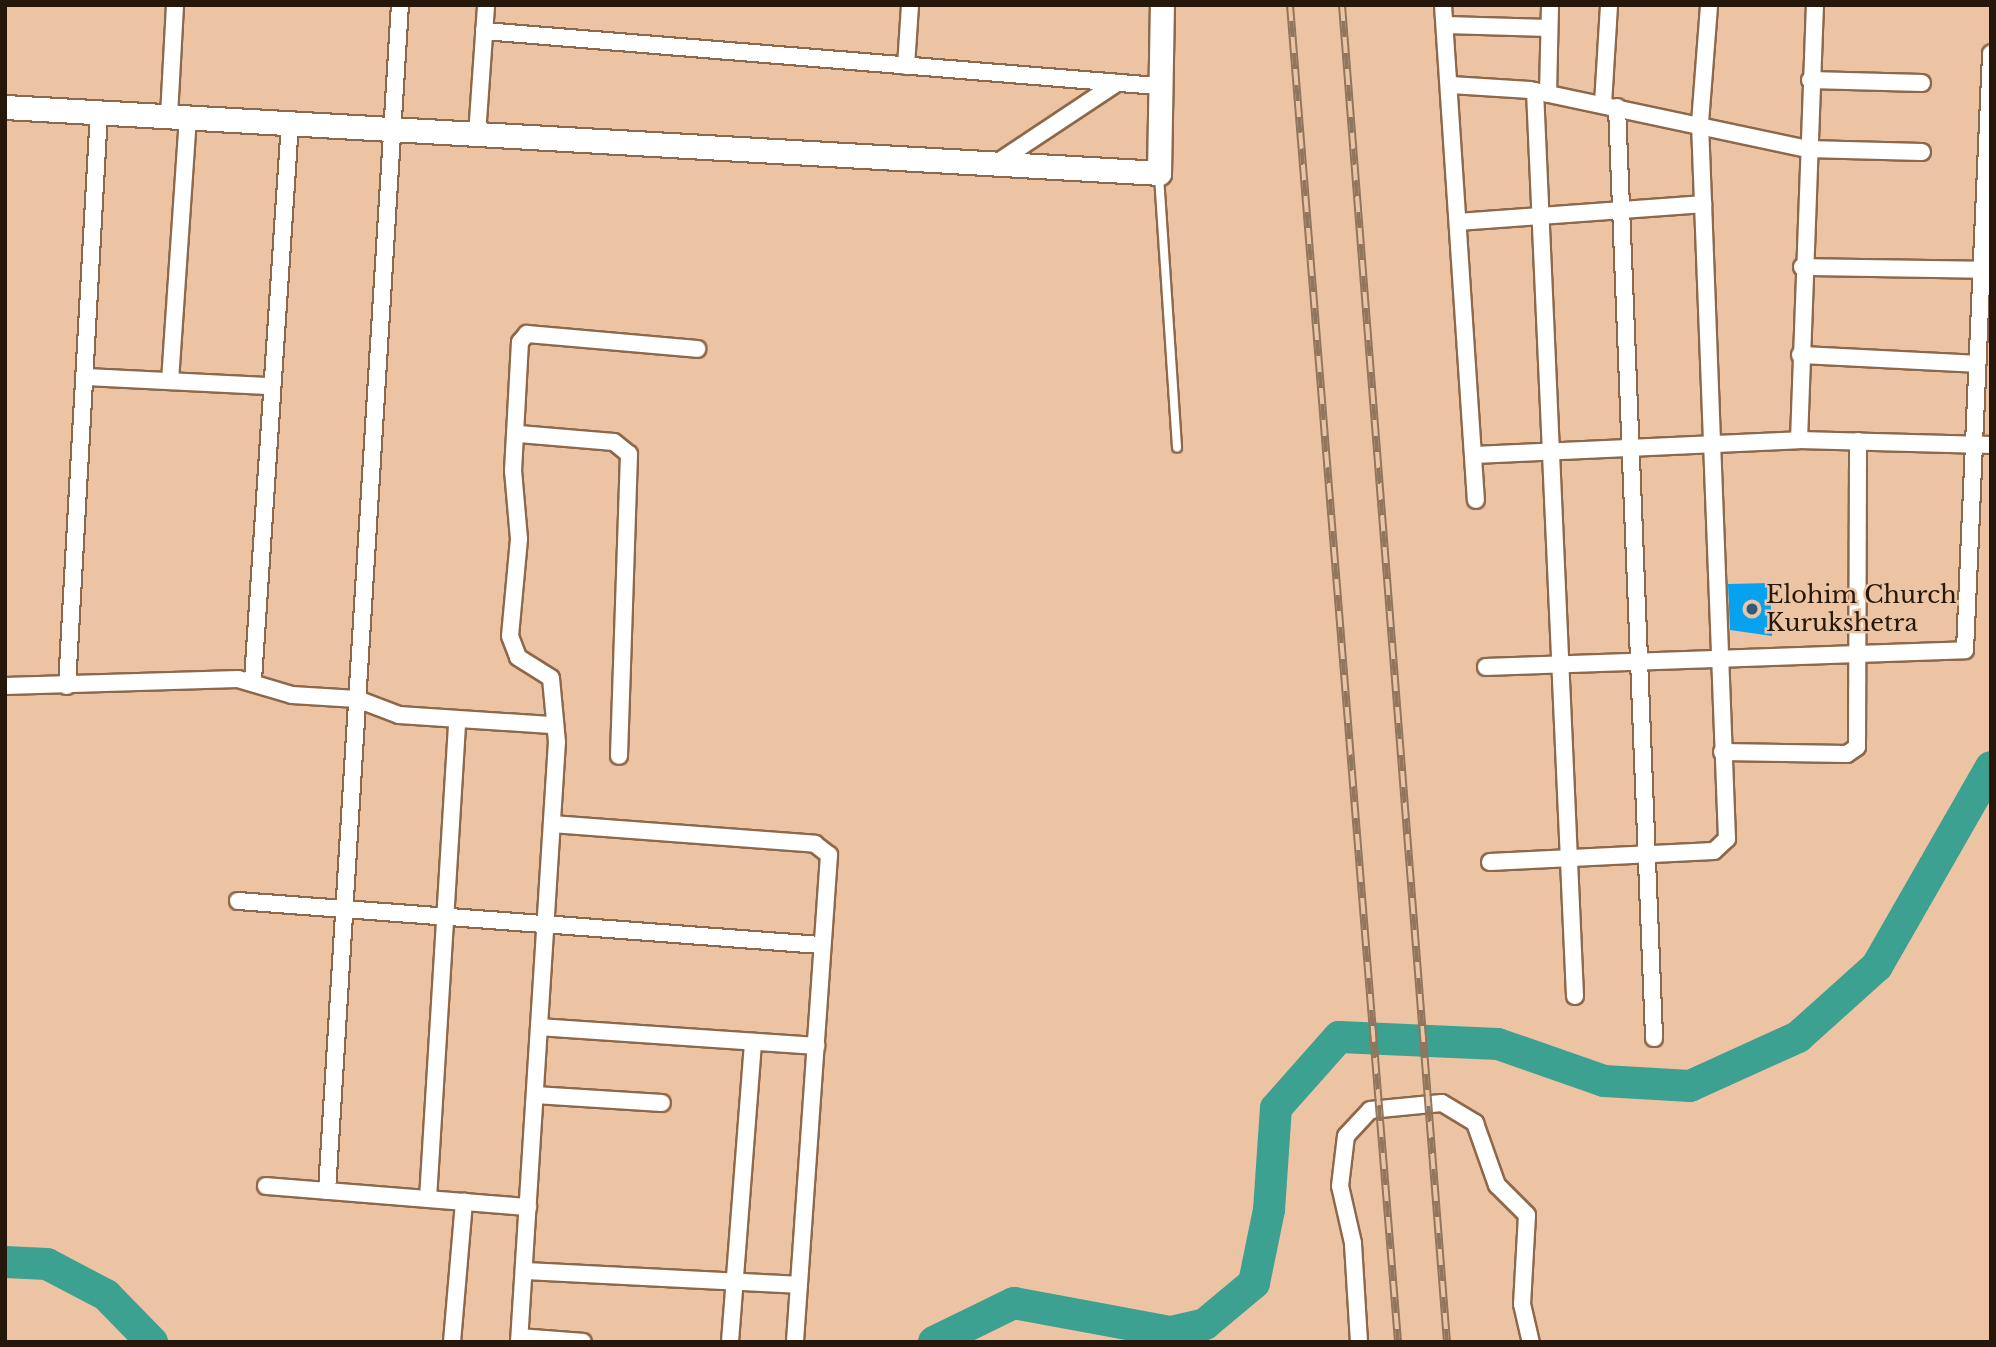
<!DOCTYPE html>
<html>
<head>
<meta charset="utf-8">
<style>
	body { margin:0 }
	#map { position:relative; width:1996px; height:1347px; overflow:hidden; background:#edc4a3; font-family:"Libre Baskerville",serif }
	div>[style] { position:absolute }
	.river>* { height:32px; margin:-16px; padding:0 16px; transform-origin:16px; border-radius:16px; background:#3da191 }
	.building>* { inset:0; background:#06a2f0 }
	.roads { filter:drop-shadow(2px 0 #8d684a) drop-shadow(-2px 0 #8d684a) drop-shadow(0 2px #8d684a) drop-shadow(0 -2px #8d684a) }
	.lane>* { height:8px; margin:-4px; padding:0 4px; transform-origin:4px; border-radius:4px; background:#fff }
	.street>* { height:16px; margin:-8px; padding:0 8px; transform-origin:8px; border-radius:8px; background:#fff }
	.secondary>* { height:23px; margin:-11.5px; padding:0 11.5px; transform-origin:11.5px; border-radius:11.5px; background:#fff }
	.rail>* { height:8px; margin-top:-4px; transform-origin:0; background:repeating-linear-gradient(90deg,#edc4a3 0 16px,#91755d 0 32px); box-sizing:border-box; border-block:2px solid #91755d }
	.dots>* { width:19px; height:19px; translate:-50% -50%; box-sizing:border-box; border:4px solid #edc4a3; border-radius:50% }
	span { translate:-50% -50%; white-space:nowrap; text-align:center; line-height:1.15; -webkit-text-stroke:5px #edc4a3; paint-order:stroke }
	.poi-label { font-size:24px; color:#25170a }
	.left { translate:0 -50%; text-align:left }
	.frame { position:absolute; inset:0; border:7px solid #25170a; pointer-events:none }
</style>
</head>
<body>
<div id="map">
	<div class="river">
		<i style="left:5px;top:1262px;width:42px;rotate:2.7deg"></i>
		<i style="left:47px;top:1264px;width:67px;rotate:27.7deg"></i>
		<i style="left:106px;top:1295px;width:66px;rotate:45.6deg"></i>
		<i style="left:934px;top:1342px;width:89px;rotate:-26deg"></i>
		<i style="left:1014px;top:1303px;width:160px;rotate:10.5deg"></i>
		<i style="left:1171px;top:1332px;width:35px;rotate:-13deg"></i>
		<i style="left:1205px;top:1324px;width:64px;rotate:-39.9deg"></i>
		<i style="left:1254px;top:1283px;width:75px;rotate:-78.4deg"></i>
		<i style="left:1269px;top:1210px;width:102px;rotate:-86.1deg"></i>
		<i style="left:1276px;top:1108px;width:95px;rotate:-48.4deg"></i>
		<i style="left:1339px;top:1037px;width:159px;rotate:2.5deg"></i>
		<i style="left:1498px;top:1044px;width:112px;rotate:19.2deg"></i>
		<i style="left:1604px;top:1081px;width:86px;rotate:3.3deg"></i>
		<i style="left:1690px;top:1086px;width:119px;rotate:-24.4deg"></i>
		<i style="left:1798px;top:1037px;width:106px;rotate:-41.9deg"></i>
		<i style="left:1877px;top:966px;width:229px;rotate:-60.2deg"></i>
	</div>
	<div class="building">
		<i style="clip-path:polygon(1770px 583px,1772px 636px,1730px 630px,1728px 584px)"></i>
	</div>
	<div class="roads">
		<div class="lane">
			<i style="left:1159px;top:176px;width:272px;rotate:86.2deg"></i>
		</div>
		<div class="street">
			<i style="left:1443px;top:5px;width:496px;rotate:86.2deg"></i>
			<i style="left:1445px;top:25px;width:104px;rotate:1.7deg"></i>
			<i style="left:484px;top:31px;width:675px;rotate:4.67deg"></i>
			<i style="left:906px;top:66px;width:61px;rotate:-86.2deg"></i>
			<i style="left:1810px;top:80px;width:112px;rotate:1.5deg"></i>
			<i style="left:1451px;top:85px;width:79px;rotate:3.6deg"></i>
			<i style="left:1530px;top:90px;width:283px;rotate:12deg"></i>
			<i style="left:1807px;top:149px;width:115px;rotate:1.5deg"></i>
			<i style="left:1535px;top:91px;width:906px;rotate:87.47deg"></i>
			<i style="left:1548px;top:94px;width:89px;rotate:-88.7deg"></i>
			<i style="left:1603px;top:104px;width:99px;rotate:-86.5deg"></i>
			<i style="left:1617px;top:107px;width:932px;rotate:87.72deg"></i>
			<i style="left:169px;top:116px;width:111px;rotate:-86.9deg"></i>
			<i style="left:477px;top:135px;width:130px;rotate:-86deg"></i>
			<i style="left:995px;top:164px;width:146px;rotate:-33.6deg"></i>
			<i style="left:1459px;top:222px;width:245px;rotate:-4.2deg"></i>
			<i style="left:1802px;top:267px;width:187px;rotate:0.9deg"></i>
			<i style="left:1800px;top:355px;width:177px;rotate:2.9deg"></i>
			<i style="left:84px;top:377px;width:185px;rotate:2.8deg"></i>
			<i style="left:170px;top:381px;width:264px;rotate:-86.1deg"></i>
			<i style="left:519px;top:434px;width:95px;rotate:4.8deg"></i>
			<i style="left:614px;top:442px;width:19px;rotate:39deg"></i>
			<i style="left:629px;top:454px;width:302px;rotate:91.9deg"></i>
			<i style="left:1799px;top:440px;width:435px;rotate:-87.9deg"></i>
			<i style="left:1474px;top:455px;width:325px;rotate:-2.6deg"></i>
			<i style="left:1799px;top:440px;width:192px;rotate:1.5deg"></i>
			<i style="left:1486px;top:667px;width:479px;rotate:-2deg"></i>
			<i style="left:1965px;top:650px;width:597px;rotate:-87.5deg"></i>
			<i style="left:253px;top:680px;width:558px;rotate:-86.2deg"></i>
			<i style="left:5px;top:686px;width:233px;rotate:-1.7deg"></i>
			<i style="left:238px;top:679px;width:56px;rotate:16.5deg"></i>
			<i style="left:292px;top:695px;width:65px;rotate:3.5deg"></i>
			<i style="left:357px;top:699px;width:45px;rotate:20.9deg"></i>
			<i style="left:399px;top:715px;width:152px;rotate:3.8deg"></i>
			<i style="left:67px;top:686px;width:575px;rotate:-86.81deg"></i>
			<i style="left:1722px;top:752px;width:125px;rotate:0.9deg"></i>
			<i style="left:1847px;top:754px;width:12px;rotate:-35deg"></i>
			<i style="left:1857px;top:747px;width:306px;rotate:-89.8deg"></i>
			<i style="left:552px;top:824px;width:264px;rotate:4.3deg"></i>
			<i style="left:815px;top:844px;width:18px;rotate:38deg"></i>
			<i style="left:829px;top:855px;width:488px;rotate:94deg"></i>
			<i style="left:1490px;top:862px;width:224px;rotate:-2.8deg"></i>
			<i style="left:1714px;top:851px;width:18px;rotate:-43deg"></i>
			<i style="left:1727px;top:839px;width:717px;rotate:-92.16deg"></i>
			<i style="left:1700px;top:123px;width:118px;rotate:-85.6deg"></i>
			<i style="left:238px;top:901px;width:585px;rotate:4.32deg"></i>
			<i style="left:539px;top:1027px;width:278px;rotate:3.9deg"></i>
			<i style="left:535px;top:1095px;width:127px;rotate:3.6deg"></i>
			<i style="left:266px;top:1186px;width:263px;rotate:4.6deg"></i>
			<i style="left:327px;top:1191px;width:1188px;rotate:-86.48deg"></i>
			<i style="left:428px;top:1199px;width:478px;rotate:-86.5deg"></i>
			<i style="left:524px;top:1271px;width:275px;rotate:2.9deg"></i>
			<i style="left:520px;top:1337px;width:63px;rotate:4.5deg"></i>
			<i style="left:452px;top:1342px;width:141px;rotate:-85.1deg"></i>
			<i style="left:519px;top:1342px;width:601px;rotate:-86.38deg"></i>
			<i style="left:557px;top:742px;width:64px;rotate:-95.4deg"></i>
			<i style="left:551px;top:678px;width:39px;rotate:-148deg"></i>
			<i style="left:518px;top:657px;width:22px;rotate:-111deg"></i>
			<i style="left:510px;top:636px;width:97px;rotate:-84.7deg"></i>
			<i style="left:519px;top:539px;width:68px;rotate:-95deg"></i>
			<i style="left:513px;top:471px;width:129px;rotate:-86.9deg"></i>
			<i style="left:520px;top:342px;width:11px;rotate:-49deg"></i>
			<i style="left:527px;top:334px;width:171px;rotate:5deg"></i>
			<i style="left:730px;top:1342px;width:301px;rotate:-85.6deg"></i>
			<i style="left:1359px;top:1342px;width:99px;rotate:-93.5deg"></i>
			<i style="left:1353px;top:1243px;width:58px;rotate:-102.8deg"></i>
			<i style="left:1340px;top:1186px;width:50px;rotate:-83.2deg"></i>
			<i style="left:1346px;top:1136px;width:35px;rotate:-47deg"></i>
			<i style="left:1370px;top:1110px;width:72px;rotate:-5.6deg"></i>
			<i style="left:1442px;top:1103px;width:39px;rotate:31deg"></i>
			<i style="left:1475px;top:1123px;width:66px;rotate:70.5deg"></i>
			<i style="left:1497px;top:1185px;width:42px;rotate:45deg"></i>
			<i style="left:1527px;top:1215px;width:89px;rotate:93.2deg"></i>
			<i style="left:1522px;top:1304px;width:39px;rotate:77deg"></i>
		</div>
		<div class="secondary">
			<i style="left:5px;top:107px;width:1156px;rotate:3.27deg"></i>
			<i style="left:1159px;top:173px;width:168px;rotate:-89deg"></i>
		</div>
	</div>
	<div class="rail">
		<i style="left:1290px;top:5px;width:1341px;rotate:85.38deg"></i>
		<i style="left:1342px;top:5px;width:1341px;rotate:85.51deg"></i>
	</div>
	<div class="dots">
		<i style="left:1752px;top:609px;background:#2e5b7b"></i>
	</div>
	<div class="poi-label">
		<span class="left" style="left:1766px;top:609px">Elohim Church<br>Kurukshetra</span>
	</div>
	<div class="frame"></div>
</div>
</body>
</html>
